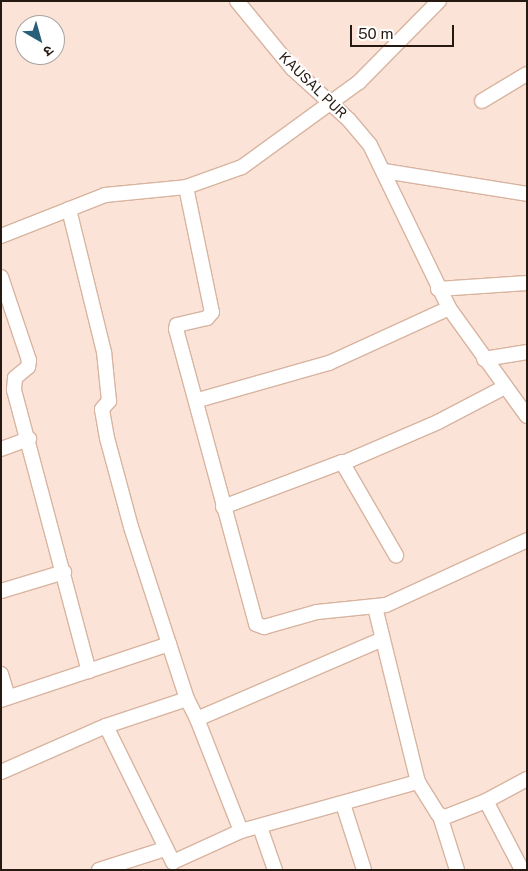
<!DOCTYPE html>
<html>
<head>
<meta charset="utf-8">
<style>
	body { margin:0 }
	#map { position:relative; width:528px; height:871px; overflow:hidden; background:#fbe4d7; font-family:"Public Sans","Noto Sans Devanagari",sans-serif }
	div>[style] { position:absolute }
	.roads { filter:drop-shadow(1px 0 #d8b4a0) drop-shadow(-1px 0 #d8b4a0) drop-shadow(0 1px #d8b4a0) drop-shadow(0 -1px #d8b4a0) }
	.minor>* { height:14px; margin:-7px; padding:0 7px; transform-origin:7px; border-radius:7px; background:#fff }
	span { translate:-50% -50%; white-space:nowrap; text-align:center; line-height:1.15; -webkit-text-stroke:4px #fff; paint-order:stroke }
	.street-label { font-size:14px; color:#261911 }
	.frame { position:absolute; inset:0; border:2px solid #261911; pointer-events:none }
	.north { position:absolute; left:15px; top:15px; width:50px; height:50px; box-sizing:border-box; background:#fff; border:1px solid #a8a3a0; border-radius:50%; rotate:142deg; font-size:14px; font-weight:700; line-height:20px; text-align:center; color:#261911 }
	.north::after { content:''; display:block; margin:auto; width:18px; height:22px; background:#28607a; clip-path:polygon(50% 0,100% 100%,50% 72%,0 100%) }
	.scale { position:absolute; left:350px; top:25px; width:104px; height:22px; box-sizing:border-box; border:2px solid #261911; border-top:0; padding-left:6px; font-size:15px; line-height:18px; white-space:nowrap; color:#261911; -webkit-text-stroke:4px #fff; paint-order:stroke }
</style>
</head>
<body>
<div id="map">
	<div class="roads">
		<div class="minor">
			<i style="left:237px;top:1px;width:87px;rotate:50.6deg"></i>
			<i style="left:292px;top:68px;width:77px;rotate:42.4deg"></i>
			<i style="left:349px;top:120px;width:33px;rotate:50deg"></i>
			<i style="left:370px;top:145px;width:181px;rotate:64.1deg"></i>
			<i style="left:449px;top:308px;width:133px;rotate:54.2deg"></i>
			<i style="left:482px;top:101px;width:52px;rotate:-31deg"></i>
			<i style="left:384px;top:171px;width:145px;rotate:9.1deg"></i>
			<i style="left:186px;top:187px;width:128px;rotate:78.3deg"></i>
			<i style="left:212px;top:312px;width:8px;rotate:130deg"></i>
			<i style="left:207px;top:318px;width:31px;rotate:167deg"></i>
			<i style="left:177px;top:325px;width:4px;rotate:104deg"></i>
			<i style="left:176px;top:329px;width:306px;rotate:74.8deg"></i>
			<i style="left:256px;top:624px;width:9px;rotate:21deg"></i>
			<i style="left:264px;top:627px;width:55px;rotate:-15.8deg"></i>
			<i style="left:317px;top:612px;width:69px;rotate:-5.8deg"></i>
			<i style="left:386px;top:605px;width:155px;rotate:-24.7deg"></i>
			<i style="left:1px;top:236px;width:112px;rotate:-21.5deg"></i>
			<i style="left:105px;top:195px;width:81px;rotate:-5.6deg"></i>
			<i style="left:186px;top:187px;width:59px;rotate:-19.7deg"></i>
			<i style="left:242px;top:167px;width:145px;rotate:-36deg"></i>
			<i style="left:359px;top:82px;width:114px;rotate:-45.4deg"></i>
			<i style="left:1px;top:277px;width:88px;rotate:71.4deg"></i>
			<i style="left:29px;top:360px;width:7px;rotate:98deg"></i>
			<i style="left:28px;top:367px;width:17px;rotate:140deg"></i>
			<i style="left:15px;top:378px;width:12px;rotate:95deg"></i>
			<i style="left:14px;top:390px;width:291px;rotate:75.1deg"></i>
			<i style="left:438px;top:289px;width:89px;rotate:-3.9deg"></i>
			<i style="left:484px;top:359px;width:44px;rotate:-9.2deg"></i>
			<i style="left:198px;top:400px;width:136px;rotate:-15.8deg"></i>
			<i style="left:329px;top:363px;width:132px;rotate:-24.6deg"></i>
			<i style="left:1px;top:449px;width:30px;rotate:-20deg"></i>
			<i style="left:343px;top:463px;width:103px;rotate:-23.3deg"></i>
			<i style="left:438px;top:422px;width:76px;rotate:-27.6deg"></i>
			<i style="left:223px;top:507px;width:127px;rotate:-20.7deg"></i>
			<i style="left:342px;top:462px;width:108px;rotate:59.9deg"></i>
			<i style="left:1px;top:591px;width:66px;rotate:-16.8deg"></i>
			<i style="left:375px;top:607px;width:180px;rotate:76.2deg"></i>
			<i style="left:418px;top:782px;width:38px;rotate:58deg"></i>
			<i style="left:438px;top:814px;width:8px;rotate:23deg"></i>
			<i style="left:445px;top:817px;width:44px;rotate:-21.3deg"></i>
			<i style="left:486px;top:801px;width:47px;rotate:-28.2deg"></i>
			<i style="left:169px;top:644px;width:58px;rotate:71.9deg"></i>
			<i style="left:1px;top:674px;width:24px;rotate:73deg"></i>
			<i style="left:1px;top:700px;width:177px;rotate:-18.4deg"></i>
			<i style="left:169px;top:644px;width:123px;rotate:-108deg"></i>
			<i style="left:131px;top:527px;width:92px;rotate:-105.1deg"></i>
			<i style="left:107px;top:438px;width:29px;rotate:-100deg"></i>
			<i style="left:102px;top:409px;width:11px;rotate:-49deg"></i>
			<i style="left:109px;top:401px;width:49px;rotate:-95.8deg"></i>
			<i style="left:104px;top:352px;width:147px;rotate:-103.8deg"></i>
			<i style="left:106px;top:726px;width:152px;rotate:63.8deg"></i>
			<i style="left:173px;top:862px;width:75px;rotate:-24.5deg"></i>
			<i style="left:241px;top:831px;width:184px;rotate:-15.5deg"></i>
			<i style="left:1px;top:772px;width:115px;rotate:-23.7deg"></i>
			<i style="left:106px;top:726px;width:85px;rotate:-18.4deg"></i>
			<i style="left:187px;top:699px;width:22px;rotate:63deg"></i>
			<i style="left:486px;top:801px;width:78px;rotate:62.4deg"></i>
			<i style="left:343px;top:804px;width:69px;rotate:72.3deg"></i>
			<i style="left:440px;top:816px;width:57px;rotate:72.5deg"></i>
			<i style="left:260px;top:827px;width:46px;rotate:70.8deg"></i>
			<i style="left:241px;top:831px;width:120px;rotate:-111.4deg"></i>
			<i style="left:197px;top:719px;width:199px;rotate:-23.3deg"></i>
			<i style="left:99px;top:870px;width:69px;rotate:-17.7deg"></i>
		</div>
	</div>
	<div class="street-label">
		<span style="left:313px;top:85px;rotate:44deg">KAUSAL PUR</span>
	</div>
	<div class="frame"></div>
	<div class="north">उ</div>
	<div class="scale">50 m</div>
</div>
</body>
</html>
